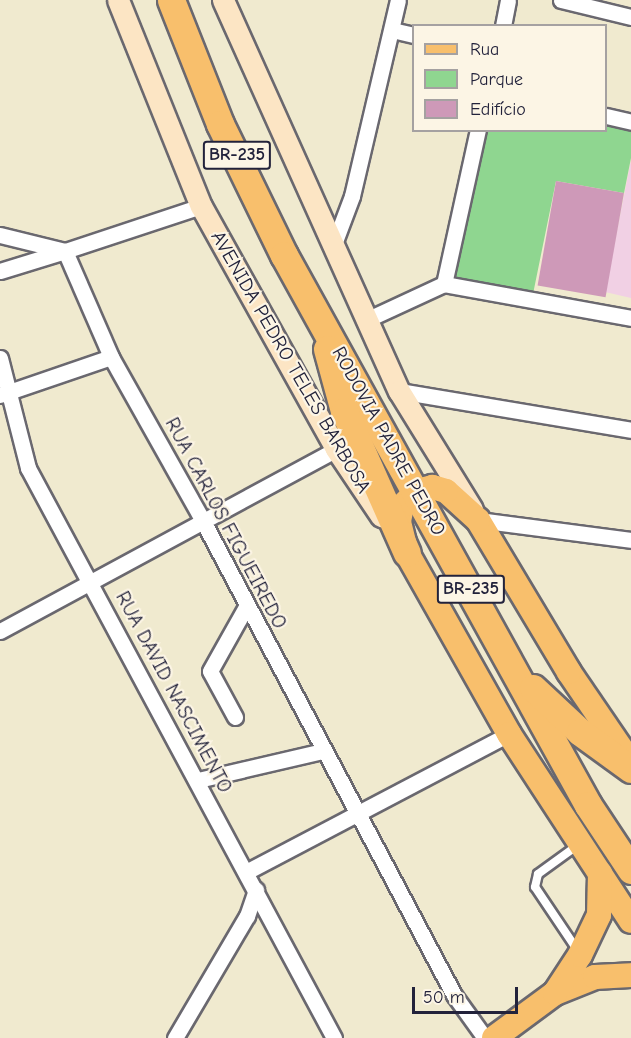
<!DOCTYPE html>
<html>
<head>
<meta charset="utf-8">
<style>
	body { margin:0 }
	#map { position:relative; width:631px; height:1038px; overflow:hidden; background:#f0eacf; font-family:"Comic Neue",sans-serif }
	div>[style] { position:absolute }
	.built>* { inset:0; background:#f1d0e4 }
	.green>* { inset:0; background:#8fd690 }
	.building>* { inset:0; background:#ce99b8; transform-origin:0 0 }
	.roads { filter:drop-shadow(2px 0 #6a686f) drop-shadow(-2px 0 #6a686f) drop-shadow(0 2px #6a686f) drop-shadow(0 -2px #6a686f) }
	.lane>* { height:8px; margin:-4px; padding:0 4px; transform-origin:4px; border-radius:4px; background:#fff }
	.street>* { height:15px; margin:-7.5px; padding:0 7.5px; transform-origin:7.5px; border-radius:7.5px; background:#fff }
	.secondary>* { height:21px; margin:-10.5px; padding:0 10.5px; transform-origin:10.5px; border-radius:10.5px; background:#fce5c4 }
	.primary>* { height:24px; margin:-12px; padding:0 12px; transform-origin:12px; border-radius:12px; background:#f8bf6c }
	.highway>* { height:27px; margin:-13.5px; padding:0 13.5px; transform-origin:13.5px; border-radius:13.5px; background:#f8bf6c }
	span { translate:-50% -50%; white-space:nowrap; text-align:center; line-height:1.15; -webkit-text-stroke:4.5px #fcf5e5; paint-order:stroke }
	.shield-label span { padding:2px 4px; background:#fcf5e5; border:2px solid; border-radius:4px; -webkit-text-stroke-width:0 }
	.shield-label { font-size:18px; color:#22223b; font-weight:700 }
	.street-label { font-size:20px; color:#22223b }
	.legend { position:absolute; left:412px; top:24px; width:195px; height:108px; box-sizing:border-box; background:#fcf5e5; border:2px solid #a5a1a1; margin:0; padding:8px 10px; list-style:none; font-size:18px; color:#22223b }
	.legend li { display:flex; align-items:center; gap:12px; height:30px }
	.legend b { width:30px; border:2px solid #a5a1a1 }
	.scale { position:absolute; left:412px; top:987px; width:106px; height:27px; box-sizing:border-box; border:3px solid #22223b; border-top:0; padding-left:8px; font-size:18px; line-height:21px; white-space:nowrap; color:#22223b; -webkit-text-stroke:4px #fcf5e5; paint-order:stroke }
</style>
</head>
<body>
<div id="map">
	<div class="built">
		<i style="clip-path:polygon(631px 160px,631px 298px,605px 292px)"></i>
	</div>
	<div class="green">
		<i style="clip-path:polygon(606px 123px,631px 130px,631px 158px,624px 193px,556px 181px,533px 294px,450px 281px,480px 131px,606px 130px)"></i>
	</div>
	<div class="building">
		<i style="left:556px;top:181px;width:69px;height:106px;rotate:10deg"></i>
	</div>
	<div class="roads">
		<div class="lane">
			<i style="left:578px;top:951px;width:77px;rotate:-123.9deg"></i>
			<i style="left:535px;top:887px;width:13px;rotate:-77deg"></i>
			<i style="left:538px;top:874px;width:49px;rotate:-35.9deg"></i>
		</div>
		<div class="street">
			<i style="left:561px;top:0;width:72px;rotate:13.7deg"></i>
			<i style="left:503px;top:26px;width:26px;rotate:-79deg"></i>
			<i style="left:392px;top:30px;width:23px;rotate:13deg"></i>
			<i style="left:606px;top:116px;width:26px;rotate:13deg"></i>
			<i style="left:0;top:235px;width:67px;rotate:13.8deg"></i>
			<i style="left:65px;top:251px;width:143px;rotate:-18.3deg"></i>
			<i style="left:334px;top:244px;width:51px;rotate:-69.4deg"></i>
			<i style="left:352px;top:196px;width:201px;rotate:-76.8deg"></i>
			<i style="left:0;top:271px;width:68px;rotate:-17.1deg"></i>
			<i style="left:65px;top:251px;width:116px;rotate:66.5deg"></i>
			<i style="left:111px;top:357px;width:190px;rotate:60.7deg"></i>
			<i style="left:204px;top:523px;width:534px;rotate:62.09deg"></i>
			<i style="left:454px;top:995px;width:53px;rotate:54.2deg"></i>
			<i style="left:444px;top:284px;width:158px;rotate:-77.6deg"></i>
			<i style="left:366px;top:320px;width:86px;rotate:-24.8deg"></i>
			<i style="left:444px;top:284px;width:190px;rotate:10.3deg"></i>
			<i style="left:0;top:358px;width:114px;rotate:75.7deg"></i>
			<i style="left:28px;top:468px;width:647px;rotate:61.77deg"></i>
			<i style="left:399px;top:391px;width:235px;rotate:9.5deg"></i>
			<i style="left:0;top:395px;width:117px;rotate:-18.9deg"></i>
			<i style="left:478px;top:520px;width:154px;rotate:7.4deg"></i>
			<i style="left:0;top:631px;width:382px;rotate:-28.4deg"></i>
			<i style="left:235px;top:717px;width:52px;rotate:-118.5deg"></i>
			<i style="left:210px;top:671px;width:76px;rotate:-60.7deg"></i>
			<i style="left:198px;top:780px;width:128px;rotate:-13.1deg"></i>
			<i style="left:246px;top:872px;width:297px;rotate:-27.7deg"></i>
			<i style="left:175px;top:1038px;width:142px;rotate:-59.5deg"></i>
			<i style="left:247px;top:916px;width:28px;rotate:-71deg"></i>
		</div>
		<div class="secondary">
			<i style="left:118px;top:0;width:222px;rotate:68.1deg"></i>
			<i style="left:201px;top:206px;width:278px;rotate:60.9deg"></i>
			<i style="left:336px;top:449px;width:81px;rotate:56.1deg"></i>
			<i style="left:223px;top:0;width:429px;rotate:65.8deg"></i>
			<i style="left:399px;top:391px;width:139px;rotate:58.3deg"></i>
		</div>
		<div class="primary">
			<i style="left:631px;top:763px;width:110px;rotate:-124.3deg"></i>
			<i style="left:569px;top:672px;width:177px;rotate:-120.9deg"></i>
			<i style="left:478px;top:520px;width:43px;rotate:-137.8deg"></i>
			<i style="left:446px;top:491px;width:14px;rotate:-163deg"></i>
			<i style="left:433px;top:487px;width:16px;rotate:166deg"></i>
			<i style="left:417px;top:491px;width:21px;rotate:135deg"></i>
			<i style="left:402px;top:506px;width:16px;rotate:101deg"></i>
			<i style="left:399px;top:522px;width:32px;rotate:76deg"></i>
			<i style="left:407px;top:553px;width:208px;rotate:60.6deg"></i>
			<i style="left:509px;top:734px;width:223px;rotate:56.9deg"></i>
			<i style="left:555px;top:993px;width:43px;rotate:-21.8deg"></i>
			<i style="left:595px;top:977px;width:36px;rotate:-3deg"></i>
			<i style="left:494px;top:1038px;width:76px;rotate:-36.4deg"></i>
			<i style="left:555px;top:993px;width:45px;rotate:-56.7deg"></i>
			<i style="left:580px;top:955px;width:44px;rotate:-64.6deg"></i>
			<i style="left:599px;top:915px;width:42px;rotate:-88.6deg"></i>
		</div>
		<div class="highway">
			<i style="left:171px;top:0;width:133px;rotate:68.4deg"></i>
			<i style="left:220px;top:124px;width:146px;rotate:64deg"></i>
			<i style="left:284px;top:255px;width:628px;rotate:61.07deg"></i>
			<i style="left:588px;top:805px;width:78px;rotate:56.5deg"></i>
			<i style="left:327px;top:349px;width:64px;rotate:74.7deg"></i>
			<i style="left:344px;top:411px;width:155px;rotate:66.1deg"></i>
			<i style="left:533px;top:688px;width:64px;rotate:43.1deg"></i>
			<i style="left:580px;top:732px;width:63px;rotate:36deg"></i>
		</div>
	</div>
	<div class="shield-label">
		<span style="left:237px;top:155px">BR-235</span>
		<span style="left:471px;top:589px">BR-235</span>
	</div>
	<div class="street-label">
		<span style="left:291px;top:362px;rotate:60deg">AVENIDA PEDRO TELES BARBOSA</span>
		<span style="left:389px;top:441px;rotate:61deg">RODOVIA PADRE PEDRO</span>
		<span style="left:226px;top:523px;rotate:62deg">RUA CARLOS FIGUEIREDO</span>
		<span style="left:174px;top:692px;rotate:62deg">RUA DAVID NASCIMENTO</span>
	</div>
	<ul class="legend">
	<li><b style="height:8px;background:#f8bf6c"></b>Rua</li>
	<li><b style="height:16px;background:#8fd690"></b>Parque</li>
	<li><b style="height:16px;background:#ce99b8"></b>Edifício</li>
	</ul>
	<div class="scale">50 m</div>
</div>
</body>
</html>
